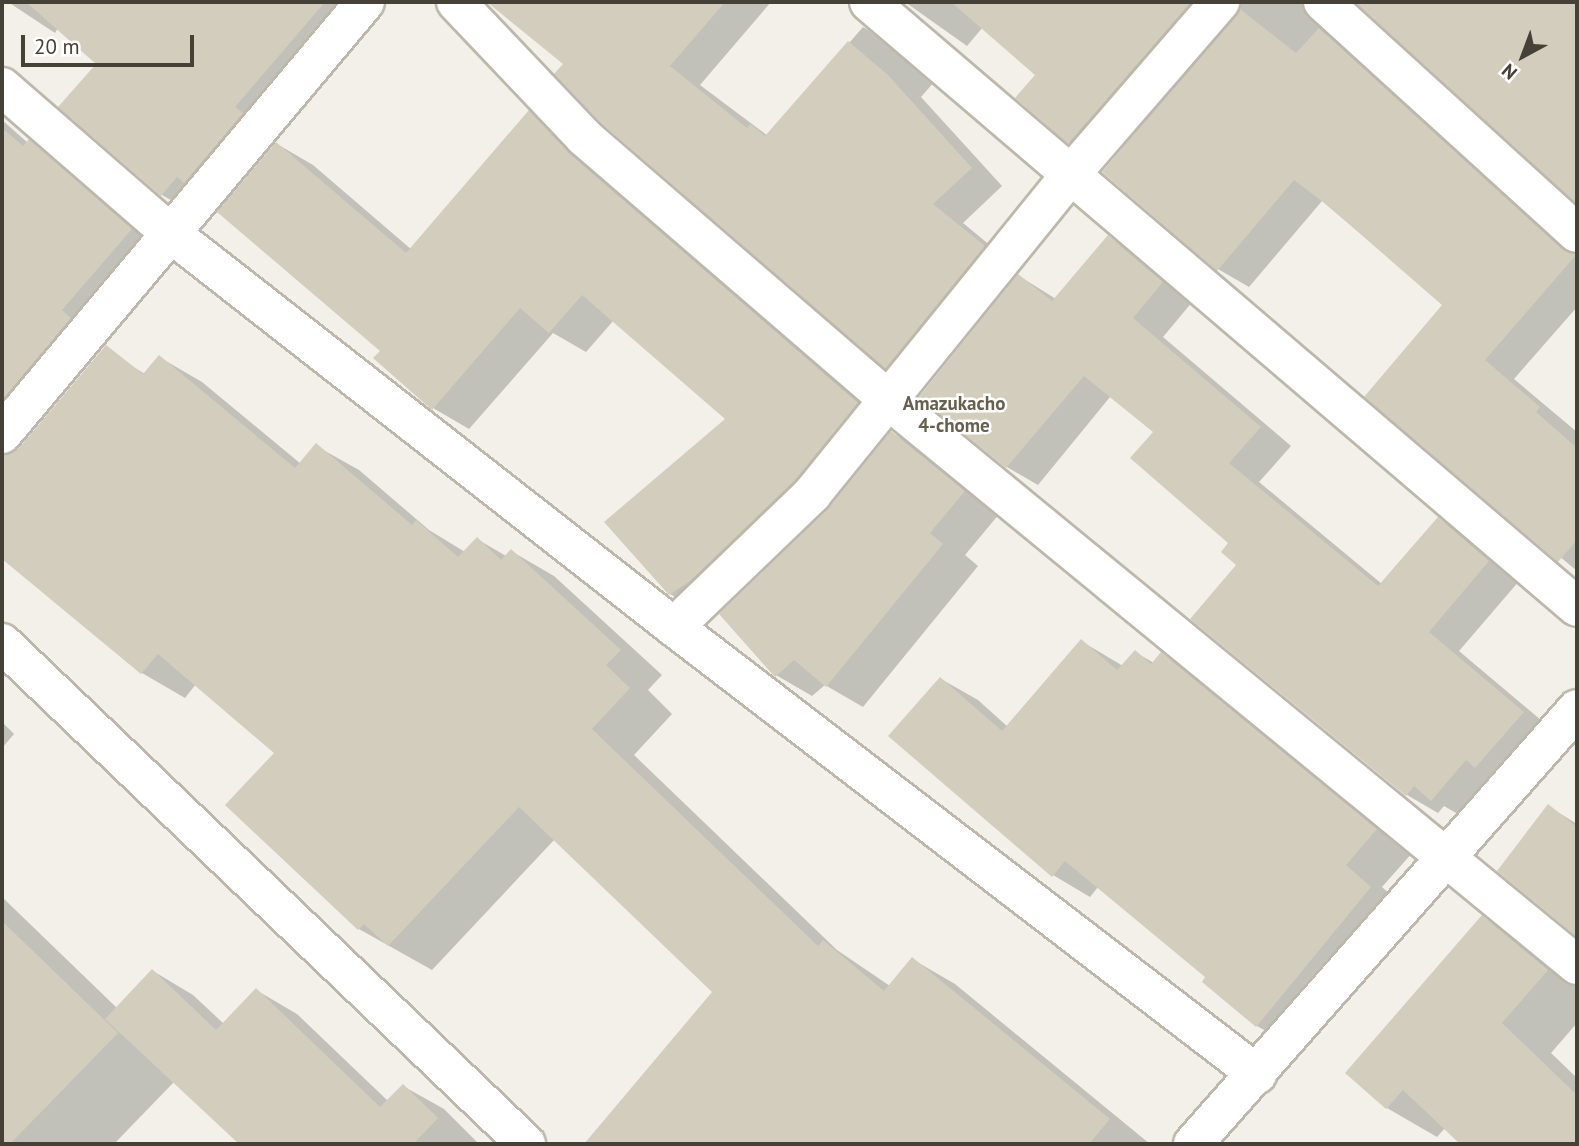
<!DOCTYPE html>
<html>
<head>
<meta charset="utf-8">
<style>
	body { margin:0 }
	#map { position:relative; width:1579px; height:1146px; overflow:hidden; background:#f2f0e8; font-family:"PT Sans",sans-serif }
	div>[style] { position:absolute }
	.shadow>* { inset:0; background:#0003 }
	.building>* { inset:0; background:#d3cdbe }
	.roads { filter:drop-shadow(2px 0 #bdb8ab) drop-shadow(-2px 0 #bdb8ab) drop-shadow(0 2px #bdb8ab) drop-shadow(0 -2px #bdb8ab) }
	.minor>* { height:38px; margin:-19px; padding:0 19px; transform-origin:19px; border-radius:19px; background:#fff }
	span { translate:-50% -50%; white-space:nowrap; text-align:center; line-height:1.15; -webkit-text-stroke:5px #fff; paint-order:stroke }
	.neighbourhood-label { font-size:19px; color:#67604f; font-weight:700 }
	.frame { position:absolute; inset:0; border:4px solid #454137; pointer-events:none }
	.north { position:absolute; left:1488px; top:21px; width:70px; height:70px; -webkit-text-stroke:5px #fff; paint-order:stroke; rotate:221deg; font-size:19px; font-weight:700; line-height:28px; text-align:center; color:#454137 }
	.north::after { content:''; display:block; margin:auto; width:24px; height:32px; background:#454137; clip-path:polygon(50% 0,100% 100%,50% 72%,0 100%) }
	.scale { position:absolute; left:21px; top:35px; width:173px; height:32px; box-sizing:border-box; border:4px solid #454137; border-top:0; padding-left:9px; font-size:21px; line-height:24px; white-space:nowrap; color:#454137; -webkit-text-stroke:5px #fff; paint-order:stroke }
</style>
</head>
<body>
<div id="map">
	<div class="shadow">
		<i style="clip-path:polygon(8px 2px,384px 2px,195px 214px,162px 195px,98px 64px,58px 28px,55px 33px)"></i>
		<i style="clip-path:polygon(490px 2px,771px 2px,700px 85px,768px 136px,863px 27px,893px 45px,935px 81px,921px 97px,1002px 186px,963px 223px,1014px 265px,917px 385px,886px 367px,565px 64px)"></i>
		<i style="clip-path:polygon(905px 2px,1239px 2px,1100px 160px,1069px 142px,1037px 74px,983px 27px,967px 46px)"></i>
		<i style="clip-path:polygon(1241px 2px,1344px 2px,1339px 38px,1577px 254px,1577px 307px,1514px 379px,1577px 432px,1577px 571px,1367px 396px,1445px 305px,1322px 201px,1249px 287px,1218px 269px)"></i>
		<i style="clip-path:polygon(1358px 2px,1517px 2px,1534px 18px,1548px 2px,1577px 2px,1577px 201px)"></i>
		<i style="clip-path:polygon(529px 113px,565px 134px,893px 425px,832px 500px,727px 601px,706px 615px,670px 594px,728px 419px,614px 320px,586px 352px,553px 333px,469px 429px,433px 408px,382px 350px,277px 144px,313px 165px,412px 250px)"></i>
		<i style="clip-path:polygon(2px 120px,28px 143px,62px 161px,164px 249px,2px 436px)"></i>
		<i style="clip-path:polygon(1108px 237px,1139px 255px,1193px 301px,1163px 337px,1291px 446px,1259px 482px,1382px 584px,1439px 519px,1470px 537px,1520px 580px,1459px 651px,1554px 731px,1463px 817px,1444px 806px,1438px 813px,1407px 795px,1155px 432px,1110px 397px,1038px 485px,1007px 467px,921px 396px,1019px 276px,1056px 299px)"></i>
		<i style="clip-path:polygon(159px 357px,202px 382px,301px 464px,316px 446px,359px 470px,429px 530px,465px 552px,477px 539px,506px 556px,511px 551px,554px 576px,662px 675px,648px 690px,672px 714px,634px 755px,837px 950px,890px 986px,912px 959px,955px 984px,1150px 1144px,604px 1144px,594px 1135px,714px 992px,555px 839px,432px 970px,359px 929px,277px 753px,196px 684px,185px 698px,142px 673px,2px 556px,2px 513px,127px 363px,145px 374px)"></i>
		<i style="clip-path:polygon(892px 433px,928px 454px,1000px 513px,965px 555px,978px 566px,863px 707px,825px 685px,812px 696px,776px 675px)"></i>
		<i style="clip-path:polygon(1081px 641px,1123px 666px,1135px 652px,1154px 663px,1161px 654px,1199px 676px,1413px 852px,1382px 887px,1407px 910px,1294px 1047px,1257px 1026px,1208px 977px,1098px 887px,1090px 897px,1053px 875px,941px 679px,978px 700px,1008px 727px)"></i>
		<i style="clip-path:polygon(2px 722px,14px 734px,2px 748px)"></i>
		<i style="clip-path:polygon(1548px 806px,1577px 824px,1577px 935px,1499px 871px)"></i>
		<i style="clip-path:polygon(2px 897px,118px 1009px,153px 971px,193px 995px,224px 1024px,256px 990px,297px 1014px,388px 1101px,403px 1086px,444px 1109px,478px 1143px,241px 1144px,174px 1082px,114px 1144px,2px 1144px)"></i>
		<i style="clip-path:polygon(1482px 917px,1532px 946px,1577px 983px,1577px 1023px,1551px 1053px,1577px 1078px,1577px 1144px,1463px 1144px,1445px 1128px,1437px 1137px,1387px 1108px,1348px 1073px)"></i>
	</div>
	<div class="building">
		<i style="clip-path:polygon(26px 2px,325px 2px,235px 107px,243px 113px,184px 183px,177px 177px,161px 196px,58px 107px,96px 64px)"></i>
		<i style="clip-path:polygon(487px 2px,725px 2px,670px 66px,747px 128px,750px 124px,765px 136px,848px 41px,888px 75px,972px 168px,933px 204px,985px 246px,885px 369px,599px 121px,554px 74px,563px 64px)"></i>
		<i style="clip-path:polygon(951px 2px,1191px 2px,1068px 144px,1015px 98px,1035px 75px)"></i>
		<i style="clip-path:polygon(1355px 2px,1577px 2px,1577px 204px)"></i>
		<i style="clip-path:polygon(1240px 9px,1296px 53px,1319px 28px,1562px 249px,1577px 254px,1485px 360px,1540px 407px,1536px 412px,1577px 448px,1577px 540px,1558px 562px,1364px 397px,1442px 305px,1327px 205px,1294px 180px,1217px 271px,1102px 172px)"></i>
		<i style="clip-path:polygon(529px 110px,570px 154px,858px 403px,796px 479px,690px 581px,669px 595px,604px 522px,725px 419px,582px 295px,549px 333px,520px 308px,432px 410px,373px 358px,380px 351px,217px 212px,276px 142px,406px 253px)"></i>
		<i style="clip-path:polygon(2px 128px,23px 146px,29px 139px,132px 229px,62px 310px,71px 318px,2px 400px)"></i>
		<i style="clip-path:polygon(1108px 235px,1163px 282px,1133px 318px,1261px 427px,1229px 463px,1378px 586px,1438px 517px,1489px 561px,1429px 632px,1524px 712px,1475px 768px,1466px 760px,1431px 801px,1414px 786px,1406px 796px,1190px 619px,1236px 565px,1221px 552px,1228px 543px,1130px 458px,1153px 432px,1084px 376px,1006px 468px,919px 397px,1018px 274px,1052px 301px)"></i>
		<i style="clip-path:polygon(106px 345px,143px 374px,159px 355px,295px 468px,316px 443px,412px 525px,416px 520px,458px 557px,477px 537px,501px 560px,511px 549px,621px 650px,606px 665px,630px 688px,592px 729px,818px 946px,823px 940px,884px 991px,912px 957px,1110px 1119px,1089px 1144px,584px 1144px,712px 992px,519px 807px,388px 946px,364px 924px,358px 930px,225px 805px,274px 753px,158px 654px,141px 674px,2px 559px,2px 455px,19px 448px)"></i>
		<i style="clip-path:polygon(891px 431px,965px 491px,930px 533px,943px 544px,826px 687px,794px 660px,775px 677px,719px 614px,827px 510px)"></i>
		<i style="clip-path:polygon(1081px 639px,1117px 670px,1135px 650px,1151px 664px,1161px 652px,1377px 829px,1346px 865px,1371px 887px,1256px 1027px,1202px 982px,1205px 977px,1065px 861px,1052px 877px,888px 736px,940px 677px,1002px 731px)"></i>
		<i style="clip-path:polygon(1548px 804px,1577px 827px,1577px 937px,1497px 871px)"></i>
		<i style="clip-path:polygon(1482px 915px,1548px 970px,1502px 1023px,1577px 1095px,1577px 1144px,1460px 1144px,1403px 1090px,1386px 1109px,1345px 1073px)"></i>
		<i style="clip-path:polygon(2px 921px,118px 1033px,10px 1144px,2px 1144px)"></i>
		<i style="clip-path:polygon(152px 969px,216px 1030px,256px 988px,380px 1107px,403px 1084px,438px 1118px,416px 1141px,419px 1144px,239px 1144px,105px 1019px)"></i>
	</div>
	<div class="roads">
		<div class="minor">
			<i style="left:456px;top:2px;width:186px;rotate:46.5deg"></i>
			<i style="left:584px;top:137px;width:399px;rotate:40.8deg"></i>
			<i style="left:886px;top:398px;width:894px;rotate:39.37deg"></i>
			<i style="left:869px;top:2px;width:931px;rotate:40.51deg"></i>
			<i style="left:1323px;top:2px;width:343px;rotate:42.3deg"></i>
			<i style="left:2px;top:87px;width:221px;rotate:41deg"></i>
			<i style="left:169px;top:232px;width:641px;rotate:38.03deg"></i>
			<i style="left:674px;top:627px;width:735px;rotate:37.48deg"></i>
			<i style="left:2px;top:434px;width:564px;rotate:-49.96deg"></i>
			<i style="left:674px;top:627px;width:192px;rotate:-43.9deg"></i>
			<i style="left:812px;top:494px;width:412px;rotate:-51deg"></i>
			<i style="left:1071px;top:174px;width:228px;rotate:-49.1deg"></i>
			<i style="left:2px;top:643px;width:725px;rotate:43.71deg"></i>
			<i style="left:1193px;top:1144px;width:580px;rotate:-48.56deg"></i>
		</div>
	</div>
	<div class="neighbourhood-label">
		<span style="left:954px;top:415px">Amazukacho<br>4-chome</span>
	</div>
	<div class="frame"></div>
	<div class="north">N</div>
	<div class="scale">20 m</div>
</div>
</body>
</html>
